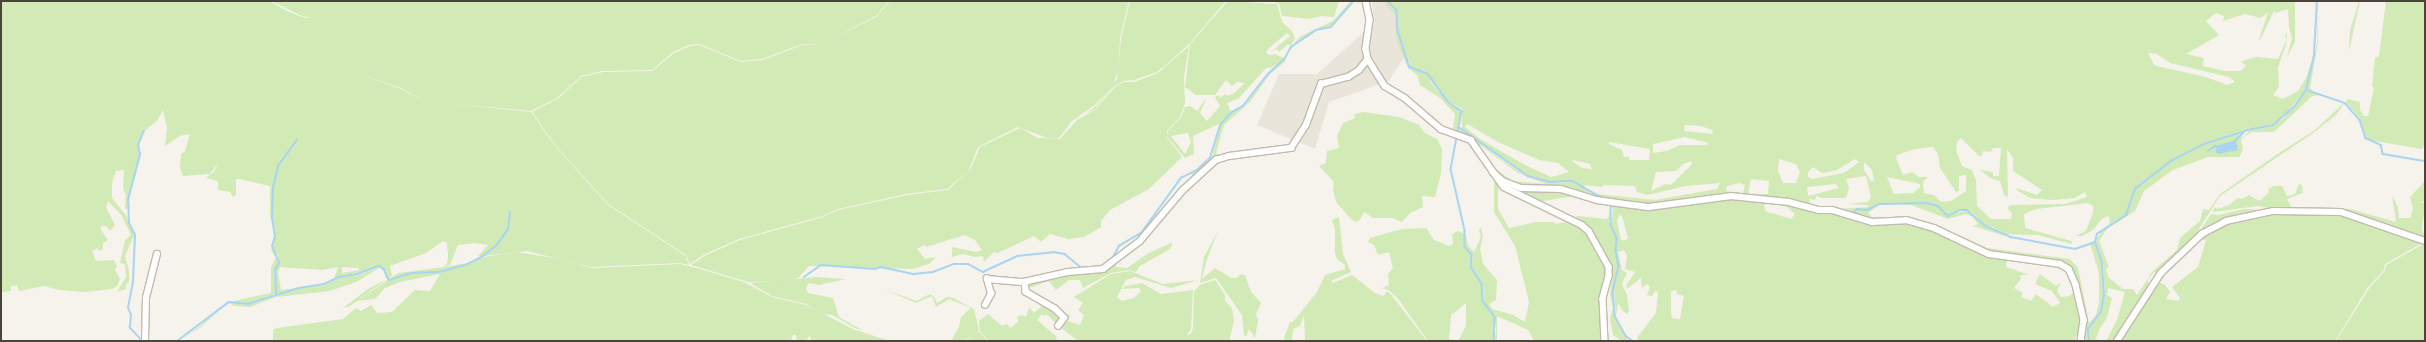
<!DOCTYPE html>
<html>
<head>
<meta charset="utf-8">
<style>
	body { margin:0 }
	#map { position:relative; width:2426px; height:342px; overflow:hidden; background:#f6f3ec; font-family:"Space Grotesk",sans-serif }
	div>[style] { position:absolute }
	.residential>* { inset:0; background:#eae5da }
	.green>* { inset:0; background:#d2eab5 }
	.water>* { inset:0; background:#a9d4f2 }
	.stream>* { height:1.5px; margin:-0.75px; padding:0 0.75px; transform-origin:0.75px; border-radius:0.75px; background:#a9d4f2 }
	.roads { filter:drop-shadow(1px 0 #c2bbae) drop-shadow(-1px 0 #c2bbae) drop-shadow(0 1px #c2bbae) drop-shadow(0 -1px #c2bbae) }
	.minor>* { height:5.5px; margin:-2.75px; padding:0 2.75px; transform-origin:2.75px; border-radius:2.75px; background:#fff }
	span { translate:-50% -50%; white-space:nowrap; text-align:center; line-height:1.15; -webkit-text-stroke:3.5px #fff; paint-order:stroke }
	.frame { position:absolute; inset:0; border:2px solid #4b4439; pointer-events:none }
</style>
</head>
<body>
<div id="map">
	<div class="residential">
		<i style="clip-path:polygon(1372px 1px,1405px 1px,1397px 29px,1404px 57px,1389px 81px,1329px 102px,1315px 149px,1257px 125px,1279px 74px,1317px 74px,1374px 23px)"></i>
	</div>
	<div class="green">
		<i style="clip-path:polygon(evenodd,1px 1px,269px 1px,287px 11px,302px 17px,314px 18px,302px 16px,271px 1px,889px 1px,876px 16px,830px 40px,822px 44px,802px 44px,762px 59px,741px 61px,699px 44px,689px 45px,673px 52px,652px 70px,602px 71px,581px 76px,557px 98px,531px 111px,445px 103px,531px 112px,556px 147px,608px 205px,686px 256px,689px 265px,680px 263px,591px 267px,527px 251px,484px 256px,493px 249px,496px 246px,483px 256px,478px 256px,488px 245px,475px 243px,458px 245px,450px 265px,443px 267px,447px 264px,448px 256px,447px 243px,443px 241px,426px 253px,390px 266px,392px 275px,389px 279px,380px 266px,334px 279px,338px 267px,323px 270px,280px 267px,278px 273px,281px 290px,325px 284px,282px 294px,276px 294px,276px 288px,276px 294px,248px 304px,224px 303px,271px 293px,271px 267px,276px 257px,271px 251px,272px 246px,273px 251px,277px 256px,278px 263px,274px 270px,274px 277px,276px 286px,275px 270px,279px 263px,278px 256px,273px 247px,275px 230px,273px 218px,270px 217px,270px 186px,239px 179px,236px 179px,236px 195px,233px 197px,230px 192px,218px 190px,218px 181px,206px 178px,214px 172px,218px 163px,210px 174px,183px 176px,180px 168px,181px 154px,185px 151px,190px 134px,180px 136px,165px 146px,167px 128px,163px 110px,157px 121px,144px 131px,137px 145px,139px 156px,128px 198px,130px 209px,125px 209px,126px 196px,123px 187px,124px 170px,116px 171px,112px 183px,112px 198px,128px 218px,134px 235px,125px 256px,129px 271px,129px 282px,126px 284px,126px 289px,117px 292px,126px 277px,125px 264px,120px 263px,125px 240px,131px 235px,122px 216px,108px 201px,106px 207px,115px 225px,110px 231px,106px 226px,101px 226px,101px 230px,108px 240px,103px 243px,103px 249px,100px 251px,97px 248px,92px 251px,96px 261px,114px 260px,117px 266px,115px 270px,120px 279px,117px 286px,112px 289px,85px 292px,59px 290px,44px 286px,19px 291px,17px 285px,11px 286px,11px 291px,1px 292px,1px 1px,357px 73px,401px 88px,426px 102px,443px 103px,426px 102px,401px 89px,357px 73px,1px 1px,342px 267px,359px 268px,359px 270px,342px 273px,342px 267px)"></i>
		<i style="clip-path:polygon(890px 1px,1129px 1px,1120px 38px,1118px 71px,1113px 85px,1096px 104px,1072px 121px,1059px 138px,1050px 139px,1018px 127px,978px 147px,969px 170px,947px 189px,906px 194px,838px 209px,823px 216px,739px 239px,705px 254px,690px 264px,686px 255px,608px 204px,556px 146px,532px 112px,559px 98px,581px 77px,603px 72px,652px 71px,674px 53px,690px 46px,699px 45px,741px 62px,763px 60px,802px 45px,822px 44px,876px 17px)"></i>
		<i style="clip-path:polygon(1130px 1px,1226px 1px,1189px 44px,1166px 65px,1157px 72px,1134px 80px,1123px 81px,1111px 89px,1095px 109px,1086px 114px,1097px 105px,1117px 79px,1121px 38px)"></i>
		<i style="clip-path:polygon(evenodd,1228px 1px,1277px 4px,1282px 22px,1292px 31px,1295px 39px,1290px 46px,1288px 44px,1279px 52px,1277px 49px,1271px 52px,1290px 36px,1287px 33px,1269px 48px,1266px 52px,1269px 55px,1274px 54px,1284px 58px,1273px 67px,1266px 68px,1239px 98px,1227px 103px,1231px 112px,1223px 122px,1193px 136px,1194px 154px,1185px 158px,1167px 137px,1168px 131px,1181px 117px,1185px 107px,1190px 106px,1197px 111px,1207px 97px,1200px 113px,1207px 121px,1220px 106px,1215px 97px,1219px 95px,1220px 98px,1225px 94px,1228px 96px,1234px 93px,1245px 83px,1237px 82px,1232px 86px,1226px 80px,1215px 95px,1196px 95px,1185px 87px,1190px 44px,1228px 1px,1188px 133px,1191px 142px,1185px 154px,1171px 136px,1188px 133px)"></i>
		<i style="clip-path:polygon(1273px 1px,1339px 1px,1334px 17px,1321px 16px,1310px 19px,1282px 16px,1279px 4px)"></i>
		<i style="clip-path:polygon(1351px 1px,1353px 1px,1347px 10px,1332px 25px,1314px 31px,1292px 45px,1301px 36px,1333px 21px)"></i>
		<i style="clip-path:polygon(1382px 1px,1396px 11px,1397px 31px,1410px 67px,1429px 76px,1431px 83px,1448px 102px,1461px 111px,1456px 134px,1452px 133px,1455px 114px,1440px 98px,1420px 85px,1417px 75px,1408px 68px,1396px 40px,1395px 15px)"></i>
		<i style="clip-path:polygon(evenodd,1387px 1px,2295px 1px,2295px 42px,2287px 57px,2292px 38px,2289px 27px,2288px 9px,2276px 13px,2274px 11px,2260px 40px,2259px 40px,2268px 12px,2261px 18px,2245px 14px,2223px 21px,2224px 16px,2216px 13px,2206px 21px,2219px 35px,2186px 54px,2204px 58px,2203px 66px,2225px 71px,2241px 71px,2246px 65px,2241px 62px,2245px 60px,2257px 57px,2278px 59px,2286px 41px,2285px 34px,2287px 34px,2286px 45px,2278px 67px,2279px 87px,2273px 95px,2283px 99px,2298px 91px,2306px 78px,2314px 55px,2306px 90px,2282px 118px,2265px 128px,2247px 129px,2204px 143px,2184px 155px,2204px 144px,2243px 132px,2241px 139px,2250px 130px,2266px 128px,2273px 125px,2283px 119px,2307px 90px,2324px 95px,2312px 96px,2274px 132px,2252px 132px,2245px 136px,2241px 140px,2243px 150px,2239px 157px,2208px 157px,2173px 170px,2144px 191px,2135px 211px,2107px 229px,2099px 241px,2109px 267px,2106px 268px,2108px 277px,2123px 289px,2133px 289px,2137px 295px,2153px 271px,2177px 250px,2180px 238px,2200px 221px,2203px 209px,2209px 210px,2220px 194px,2276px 155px,2315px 130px,2344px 103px,2337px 114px,2316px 131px,2220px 196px,2192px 240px,2157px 274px,2154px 272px,2148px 280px,2149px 286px,2116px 341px,2106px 341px,2117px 320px,2125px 292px,2108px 288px,2107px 295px,2112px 298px,2107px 318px,2100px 328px,2095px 341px,2090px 341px,2089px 328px,2101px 313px,2105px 295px,2103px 263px,2096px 240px,2105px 227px,2126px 215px,2129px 206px,2125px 215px,2109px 224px,2110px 219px,2108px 216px,2102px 219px,2093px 230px,2082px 236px,2075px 236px,2086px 231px,2093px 213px,2093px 206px,2088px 203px,2036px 209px,2024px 214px,2025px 228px,2072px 241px,2072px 244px,2038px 235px,2004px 234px,1993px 227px,1984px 225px,1974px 214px,1967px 210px,1959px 209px,1954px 213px,1967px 211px,1984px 226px,2011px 238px,1973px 226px,1978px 224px,1973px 217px,1966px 214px,1948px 219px,1911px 205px,1899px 204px,1879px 205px,1868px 213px,1872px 217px,1911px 217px,1939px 226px,1987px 248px,2070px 259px,2078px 268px,2089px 323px,2096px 315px,2099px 303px,2099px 273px,2090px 244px,2095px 243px,2102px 264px,2104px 296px,2100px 314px,2088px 329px,2088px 341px,2082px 341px,2084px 330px,2076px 279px,2073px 272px,2043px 260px,1984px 249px,1910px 219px,1874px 221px,1838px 209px,1869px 207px,1868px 205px,1847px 204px,1868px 202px,1871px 197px,1866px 176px,1846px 179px,1849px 187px,1846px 198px,1822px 198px,1816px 196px,1815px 200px,1809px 199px,1812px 207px,1763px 199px,1679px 200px,1648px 205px,1606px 200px,1596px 194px,1655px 200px,1717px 189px,1720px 183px,1686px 186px,1647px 195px,1637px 192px,1635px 186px,1604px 185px,1602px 187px,1585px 185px,1584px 189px,1604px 200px,1567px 188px,1528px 187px,1514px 184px,1498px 173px,1492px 166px,1512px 181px,1546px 184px,1518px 173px,1483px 147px,1458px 134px,1459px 128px,1522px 174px,1550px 183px,1572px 182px,1582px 189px,1572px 181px,1549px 182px,1527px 175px,1462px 129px,1462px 109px,1448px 101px,1432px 83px,1429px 74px,1411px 67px,1399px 36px,1398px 11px,1387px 1px,2148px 53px,2157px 54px,2170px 63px,2229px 77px,2235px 82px,2227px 85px,2206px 77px,2161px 67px,2154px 65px,2148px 53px,1387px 1px,1467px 124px,1498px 142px,1539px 160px,1558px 163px,1569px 172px,1551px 177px,1525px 165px,1480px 139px,1465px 127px,1467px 124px,1387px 1px,1685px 125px,1701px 126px,1712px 130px,1713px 134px,1684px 131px,1685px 125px,1387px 1px,1685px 137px,1708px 143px,1707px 145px,1680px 145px,1667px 151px,1653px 153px,1653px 144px,1685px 137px,1387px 1px,1961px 138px,1979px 156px,1982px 156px,1983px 151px,1991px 152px,1993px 148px,2001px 148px,1999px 176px,1993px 176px,1993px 172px,1980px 170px,1990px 178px,2000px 181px,2004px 195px,2008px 197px,2007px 149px,2013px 158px,2013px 171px,2042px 190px,2037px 195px,2016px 188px,2018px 191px,2030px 198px,2053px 200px,2075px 198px,2085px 192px,2087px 197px,2065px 204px,2010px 205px,2007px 208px,2012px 213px,2011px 219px,1991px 219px,1977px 206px,1976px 180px,1972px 170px,1962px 166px,1956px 150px,1957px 142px,1961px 138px,1387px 1px,1609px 142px,1650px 149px,1649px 160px,1629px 160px,1629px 157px,1624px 157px,1622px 150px,1609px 144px,1609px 142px,1387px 1px,1933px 147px,1938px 154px,1940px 168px,1956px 192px,1959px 191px,1959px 176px,1966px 175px,1966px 191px,1951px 201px,1941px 202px,1934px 195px,1924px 193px,1923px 182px,1928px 177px,1919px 177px,1912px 172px,1903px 175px,1896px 158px,1897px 155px,1915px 149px,1933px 147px,1387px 1px,1779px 159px,1796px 164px,1800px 172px,1796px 183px,1783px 183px,1778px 171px,1779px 159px,1387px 1px,1855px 159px,1859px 162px,1844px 173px,1812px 179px,1808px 177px,1808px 172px,1813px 167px,1822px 173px,1829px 172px,1837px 170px,1855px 159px,1387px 1px,1573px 160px,1590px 164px,1592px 169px,1582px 168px,1572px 161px,1573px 160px,1387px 1px,1691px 161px,1692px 164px,1671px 185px,1665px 184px,1651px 191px,1656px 172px,1676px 171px,1683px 164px,1691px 161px,1387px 1px,1864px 162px,1872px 170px,1874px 181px,1871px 181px,1864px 170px,1864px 162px,1387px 1px,1887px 177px,1920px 184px,1920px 187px,1913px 193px,1894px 194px,1887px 177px,1387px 1px,1751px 179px,1769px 181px,1768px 194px,1748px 194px,1751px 179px,1387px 1px,1739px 183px,1745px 185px,1743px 193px,1726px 191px,1727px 186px,1739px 183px,1387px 1px,1836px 184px,1839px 188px,1808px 196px,1807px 187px,1836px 184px)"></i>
		<i style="clip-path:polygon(2318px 1px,2318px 42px,2310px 88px,2313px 91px,2307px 89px,2317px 43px)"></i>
		<i style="clip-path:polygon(2359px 1px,2360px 1px,2349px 51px,2350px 31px)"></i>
		<i style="clip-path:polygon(2386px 1px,2425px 1px,2425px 144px,2422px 149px,2369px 140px,2363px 131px,2360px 119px,2346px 102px,2347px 99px,2360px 102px,2360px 110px,2364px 116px,2368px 116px,2374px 88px,2372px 86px,2375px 58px,2379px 56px)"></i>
		<i style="clip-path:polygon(1189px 46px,1184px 77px,1185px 104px,1180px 117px,1167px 131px,1167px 138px,1182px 157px,1149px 189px,1110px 210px,1101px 221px,1101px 227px,1084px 237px,1068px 239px,1050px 234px,1041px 242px,1034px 236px,998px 253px,994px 252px,984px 262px,983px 256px,975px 257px,963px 254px,952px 257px,952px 247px,976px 252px,982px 250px,975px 240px,965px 235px,926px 247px,924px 245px,917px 249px,925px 259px,936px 257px,929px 264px,912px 269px,809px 266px,798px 278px,786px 281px,748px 282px,691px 265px,706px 255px,740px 240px,823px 217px,838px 210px,907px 195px,948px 190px,971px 168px,980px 147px,1020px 128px,1038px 138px,1060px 139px,1077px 120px,1095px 110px,1114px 88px,1123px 82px,1134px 82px,1158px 73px)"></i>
		<i style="clip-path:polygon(1364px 53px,1361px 66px,1349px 74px,1321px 82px,1320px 79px,1339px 76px,1355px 68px)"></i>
		<i style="clip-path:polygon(1285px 60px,1286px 61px,1270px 74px,1250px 102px,1224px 125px,1216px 153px,1219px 155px,1290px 145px,1227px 155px,1194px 179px,1190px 172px,1197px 171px,1212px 157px,1220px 126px,1234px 111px,1245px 106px,1271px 71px)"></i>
		<i style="clip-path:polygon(1363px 112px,1399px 117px,1419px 125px,1425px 133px,1437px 139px,1442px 149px,1441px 173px,1435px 197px,1422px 196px,1423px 207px,1410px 213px,1402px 222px,1393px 218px,1373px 218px,1364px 212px,1360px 220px,1355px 222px,1351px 219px,1336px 202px,1333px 190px,1334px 182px,1319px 166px,1326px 163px,1327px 151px,1339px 148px,1337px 136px,1343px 123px,1355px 118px,1354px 114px)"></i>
		<i style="clip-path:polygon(1494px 175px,1498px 180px,1498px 209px,1509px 228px,1536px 222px,1554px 222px,1555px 224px,1571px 221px,1589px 232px,1590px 241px,1596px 254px,1602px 254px,1608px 270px,1603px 294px,1605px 341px,1534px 341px,1528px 330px,1497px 316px,1497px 341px,1494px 341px,1496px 332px,1496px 322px,1493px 341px,1458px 341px,1466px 326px,1466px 303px,1451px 315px,1449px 339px,1457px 341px,1428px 341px,1399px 300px,1390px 291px,1382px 288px,1389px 285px,1388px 274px,1393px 268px,1389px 252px,1378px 255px,1374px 245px,1368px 242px,1370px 238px,1402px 229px,1426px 228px,1434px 240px,1449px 246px,1453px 244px,1452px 234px,1458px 231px,1465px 234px,1465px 247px,1472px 255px,1469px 264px,1470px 268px,1482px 285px,1482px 300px,1484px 303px,1483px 287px,1470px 266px,1473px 256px,1466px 248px,1465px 241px,1466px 234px,1468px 245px,1474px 252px,1481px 237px,1479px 231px,1481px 227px,1483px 237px,1480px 248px,1483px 264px,1497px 280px,1496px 300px,1489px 304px,1492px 309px,1513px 315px,1525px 322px,1529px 302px,1515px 246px,1494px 212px)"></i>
		<i style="clip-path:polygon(2425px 181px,2425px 200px,2422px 202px,2425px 204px,2422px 229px,2425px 239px,2356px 214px,2339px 211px,2273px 209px,2258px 206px,2213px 212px,2215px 207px,2217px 209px,2229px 205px,2238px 198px,2242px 199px,2249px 195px,2259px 201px,2269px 193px,2268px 189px,2274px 186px,2282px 186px,2287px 196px,2295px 194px,2299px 184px,2302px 185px,2303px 193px,2287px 199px,2291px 207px,2350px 209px,2396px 222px,2392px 196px,2398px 207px,2399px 218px,2410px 218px,2413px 209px,2410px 197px)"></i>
		<i style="clip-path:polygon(1506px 186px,1555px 190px,1599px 203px,1580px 197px,1567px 197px,1537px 202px)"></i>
		<i style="clip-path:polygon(evenodd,1732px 197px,1832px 210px,1863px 221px,1906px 221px,1923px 225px,1983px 252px,2020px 258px,2019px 262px,2007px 260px,2006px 267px,2029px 275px,2020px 275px,2021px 279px,2014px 288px,2023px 293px,2021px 297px,2031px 301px,2036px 294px,2053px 307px,2060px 303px,2052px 291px,2035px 284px,2040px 274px,2056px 286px,2061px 282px,2057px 291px,2061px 297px,2069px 296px,2074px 292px,2075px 294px,2082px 320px,2081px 335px,2076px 336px,2075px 341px,1638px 341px,1637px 338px,1656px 313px,1658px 293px,1656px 290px,1652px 296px,1647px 295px,1650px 287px,1647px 284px,1642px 288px,1641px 278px,1628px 288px,1626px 286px,1635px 272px,1625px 269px,1627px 256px,1624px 250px,1618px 252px,1622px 270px,1627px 273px,1622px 284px,1627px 295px,1629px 311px,1627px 314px,1622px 310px,1618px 303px,1616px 316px,1614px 288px,1619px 265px,1616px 252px,1617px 238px,1611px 224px,1613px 210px,1610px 202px,1648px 207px,1732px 197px,1770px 203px,1787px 207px,1795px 214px,1791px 219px,1765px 211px,1764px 205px,1770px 203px,1732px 197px,1619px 215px,1622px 216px,1628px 238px,1626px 240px,1621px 240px,1617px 221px,1619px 215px,1732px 197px,1676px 290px,1677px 294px,1684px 296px,1680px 319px,1672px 318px,1671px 313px,1671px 291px,1676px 290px)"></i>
		<i style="clip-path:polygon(2244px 209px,2267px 210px,2229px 219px,2196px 237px,2211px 214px,2218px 215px)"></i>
		<i style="clip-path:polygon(2275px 212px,2341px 214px,2424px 242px,2385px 264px,2384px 270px,2368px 287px,2335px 341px,2119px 341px,2157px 281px,2165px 285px,2170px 292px,2166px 299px,2179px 301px,2180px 298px,2172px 287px,2198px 267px,2206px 240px,2197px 240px,2223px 224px)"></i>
		<i style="clip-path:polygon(1611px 214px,1609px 222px,1617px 238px,1615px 252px,1618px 267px,1613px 288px,1615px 316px,1628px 341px,1620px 340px,1613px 335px,1610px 319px,1613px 308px,1610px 295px,1613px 269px,1595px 236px,1573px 219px,1577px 216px,1607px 219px)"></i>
		<i style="clip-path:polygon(1339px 217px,1343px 254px,1351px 272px,1331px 281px,1333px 283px,1352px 275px,1375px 293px,1384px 296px,1386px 292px,1389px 292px,1427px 341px,1305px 341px,1304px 315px,1300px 326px,1293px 329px,1292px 341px,1286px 341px,1284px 338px,1290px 322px,1293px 322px,1317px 292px,1325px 275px,1345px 269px,1345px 265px,1338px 260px,1335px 254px,1335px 229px,1332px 220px)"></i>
		<i style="clip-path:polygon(1218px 231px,1207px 259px,1202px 279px,1215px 268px,1231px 278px,1237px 278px,1241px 274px,1245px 275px,1251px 292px,1261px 303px,1256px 314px,1258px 320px,1255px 338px,1249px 329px,1246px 337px,1244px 335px,1242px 315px,1216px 278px,1200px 283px,1204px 257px)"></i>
		<i style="clip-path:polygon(1173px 242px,1170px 249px,1140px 266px,1136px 272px,1129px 270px,1111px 273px,1083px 288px,1080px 280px,1069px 280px,1056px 290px,1049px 281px,1026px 289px,1026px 284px,1068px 273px,1088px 272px,1115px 262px,1116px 267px,1127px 268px,1147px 254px)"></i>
		<i style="clip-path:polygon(2425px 243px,2425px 341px,2336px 341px,2370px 287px,2385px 271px,2386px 265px)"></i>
		<i style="clip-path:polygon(517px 252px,560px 259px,592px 268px,680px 264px,700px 269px,744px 282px,772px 297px,806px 305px,855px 330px,890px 341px,811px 341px,810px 335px,806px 341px,797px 341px,796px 335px,793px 335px,791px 341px,273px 341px,273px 330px,277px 328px,343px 319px,356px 308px,361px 311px,371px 305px,377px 313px,392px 312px,415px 290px,430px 291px,440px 274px,400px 282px,385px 288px,375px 299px,357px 301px,398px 273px,444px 267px,467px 263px,478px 258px)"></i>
		<i style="clip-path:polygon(381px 267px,356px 282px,330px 291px,276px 297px,250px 307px,234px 306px,229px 303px,248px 305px,300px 289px,325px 285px,339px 277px,358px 275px)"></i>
		<i style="clip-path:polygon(1130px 271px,1163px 284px,1199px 280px,1171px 288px,1135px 277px,1126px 280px,1117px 297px,1122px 301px,1134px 298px,1141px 291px,1139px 288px,1122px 289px,1125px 286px,1142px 283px,1161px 294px,1193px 290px,1191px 329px,1183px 341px,1078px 341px,1059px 326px,1068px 314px,1070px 316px,1068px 321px,1080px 325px,1084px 315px,1078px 310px,1083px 303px,1074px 297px,1111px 274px)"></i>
		<i style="clip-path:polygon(817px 277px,846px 279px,819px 285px,809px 283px,806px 288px,808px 293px,833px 298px,839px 317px,864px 331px,855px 328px,832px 315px,822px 314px,806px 304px,772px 296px,750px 283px)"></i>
		<i style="clip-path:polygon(387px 279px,350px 306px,343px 308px,368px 289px)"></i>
		<i style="clip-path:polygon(1215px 280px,1225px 295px,1225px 301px,1232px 308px,1234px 321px,1229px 341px,1183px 341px,1185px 336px,1191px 334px,1193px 328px,1194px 292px,1200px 285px)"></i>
		<i style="clip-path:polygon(877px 290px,887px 290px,916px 301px,930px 294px,934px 297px,937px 303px,947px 297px,953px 298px,974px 309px,979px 331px,964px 341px,951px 341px,959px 327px,961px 317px,971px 308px,949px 299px,936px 307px,932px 296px,916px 303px,886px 290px)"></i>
		<i style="clip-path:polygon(1045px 303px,1062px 318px,1057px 324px,1046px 314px,1044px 316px,1042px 314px,1037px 320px,1057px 337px,1055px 341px,989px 341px,980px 331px,979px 321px,988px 314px,1002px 326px,1007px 324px,1010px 328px,1018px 322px,1017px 317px,1021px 315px,1026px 317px,1029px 307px,1034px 313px)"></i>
		<i style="clip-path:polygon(226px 304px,201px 327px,178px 341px,203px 324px,208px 317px)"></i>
		<i style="clip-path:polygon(980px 332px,988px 341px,966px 341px,974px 334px)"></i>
	</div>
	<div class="water">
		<i style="clip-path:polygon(2236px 140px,2238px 150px,2217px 154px,2215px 146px)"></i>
	</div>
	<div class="stream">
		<i style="left:1387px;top:1px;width:13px;rotate:42deg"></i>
		<i style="left:1397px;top:10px;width:21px;rotate:87deg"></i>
		<i style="left:1398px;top:31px;width:38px;rotate:72deg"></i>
		<i style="left:1410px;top:67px;width:19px;rotate:21deg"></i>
		<i style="left:1428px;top:74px;width:34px;rotate:54deg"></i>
		<i style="left:1448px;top:102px;width:17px;rotate:33deg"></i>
		<i style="left:1462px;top:111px;width:59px;rotate:100.7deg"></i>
		<i style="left:1451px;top:169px;width:63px;rotate:77.1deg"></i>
		<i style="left:1465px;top:230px;width:17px;rotate:90deg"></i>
		<i style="left:1465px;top:247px;width:11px;rotate:49deg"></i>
		<i style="left:1472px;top:255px;width:12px;rotate:95deg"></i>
		<i style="left:1471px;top:267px;width:20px;rotate:57deg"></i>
		<i style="left:1482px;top:284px;width:17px;rotate:87deg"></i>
		<i style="left:1483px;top:301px;width:20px;rotate:53deg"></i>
		<i style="left:1495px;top:317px;width:24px;rotate:92deg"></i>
		<i style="left:2307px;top:90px;width:40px;rotate:18.9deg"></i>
		<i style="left:2345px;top:103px;width:23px;rotate:49deg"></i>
		<i style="left:2360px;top:120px;width:19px;rotate:72deg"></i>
		<i style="left:2366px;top:138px;width:17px;rotate:25deg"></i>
		<i style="left:2381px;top:145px;width:9px;rotate:77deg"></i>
		<i style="left:2383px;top:154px;width:43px;rotate:9.5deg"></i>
		<i style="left:1459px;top:127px;width:85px;rotate:35.4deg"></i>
		<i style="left:1528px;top:176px;width:23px;rotate:15deg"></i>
		<i style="left:1550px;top:182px;width:22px;rotate:-3deg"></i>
		<i style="left:1572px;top:181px;width:35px;rotate:29deg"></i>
		<i style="left:2236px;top:140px;width:11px;rotate:-45deg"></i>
		<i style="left:2208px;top:151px;width:9px;rotate:-36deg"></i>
		<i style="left:1611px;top:204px;width:21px;rotate:90deg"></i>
		<i style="left:1611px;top:225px;width:14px;rotate:65deg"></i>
		<i style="left:1617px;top:238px;width:13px;rotate:94deg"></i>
		<i style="left:1616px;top:251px;width:15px;rotate:79deg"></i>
		<i style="left:1619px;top:266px;width:26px;rotate:103deg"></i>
		<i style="left:1613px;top:291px;width:25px;rotate:85deg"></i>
		<i style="left:1615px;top:316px;width:23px;rotate:61deg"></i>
		<i style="left:1626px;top:336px;width:9px;rotate:36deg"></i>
		<i style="left:1854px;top:212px;width:4px;rotate:-45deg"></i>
		<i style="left:1857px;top:209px;width:10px;rotate:6deg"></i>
		<i style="left:1867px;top:210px;width:14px;rotate:-25deg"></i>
		<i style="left:1880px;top:204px;width:46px;rotate:-1.2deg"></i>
		<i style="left:1926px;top:203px;width:12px;rotate:14deg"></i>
		<i style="left:1938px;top:206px;width:14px;rotate:45deg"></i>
		<i style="left:1948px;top:216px;width:13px;rotate:-27deg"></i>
		<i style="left:1960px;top:210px;width:7px"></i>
		<i style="left:1967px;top:210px;width:23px;rotate:41deg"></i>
		<i style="left:1984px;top:225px;width:30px;rotate:24deg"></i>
		<i style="left:2011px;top:237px;width:65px;rotate:10.6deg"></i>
		<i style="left:2075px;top:249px;width:21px;rotate:-19deg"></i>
		<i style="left:1112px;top:259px;width:15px;rotate:-62deg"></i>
		<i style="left:1119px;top:246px;width:27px;rotate:-31deg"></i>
		<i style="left:1142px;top:232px;width:67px;rotate:-54.2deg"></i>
		<i style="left:1181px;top:178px;width:18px;rotate:-27deg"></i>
		<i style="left:1197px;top:170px;width:18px;rotate:-43deg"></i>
		<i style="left:1210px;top:158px;width:34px;rotate:-73deg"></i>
		<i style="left:1220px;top:125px;width:18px;rotate:-47deg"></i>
		<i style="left:1232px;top:112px;width:13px;rotate:-29deg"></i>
		<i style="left:1243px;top:106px;width:41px;rotate:-52deg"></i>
		<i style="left:1268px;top:74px;width:23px;rotate:-43deg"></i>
		<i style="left:1285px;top:58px;width:13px;rotate:-61deg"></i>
		<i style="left:1291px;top:47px;width:30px;rotate:-34deg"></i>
		<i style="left:1316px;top:30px;width:15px;rotate:-11deg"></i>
		<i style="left:1331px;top:27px;width:35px;rotate:-49deg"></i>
		<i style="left:804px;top:277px;width:21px;rotate:-35deg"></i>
		<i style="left:821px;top:265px;width:54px;rotate:4.2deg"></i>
		<i style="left:875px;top:269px;width:6px;rotate:-18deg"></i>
		<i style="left:881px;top:267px;width:34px;rotate:12deg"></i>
		<i style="left:914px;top:274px;width:19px;rotate:-6deg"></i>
		<i style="left:933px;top:272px;width:22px;rotate:-21deg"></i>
		<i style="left:954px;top:264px;width:14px"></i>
		<i style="left:968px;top:264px;width:17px;rotate:28deg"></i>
		<i style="left:983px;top:272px;width:38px;rotate:-25deg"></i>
		<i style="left:1017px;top:256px;width:36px;rotate:-6deg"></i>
		<i style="left:1053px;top:252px;width:12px;rotate:9deg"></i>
		<i style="left:1065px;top:254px;width:23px;rotate:40deg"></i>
		<i style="left:276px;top:294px;width:24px;rotate:-92deg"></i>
		<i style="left:275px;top:270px;width:8px;rotate:-60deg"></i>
		<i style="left:279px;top:263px;width:18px;rotate:-112deg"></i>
		<i style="left:272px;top:246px;width:9px;rotate:-72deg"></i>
		<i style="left:275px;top:237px;width:18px;rotate:-99deg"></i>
		<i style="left:272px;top:219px;width:31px;rotate:-88deg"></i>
		<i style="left:273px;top:188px;width:23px;rotate:-77deg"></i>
		<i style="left:278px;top:166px;width:32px;rotate:-54deg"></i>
		<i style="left:142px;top:341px;width:18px;rotate:-133deg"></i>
		<i style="left:130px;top:328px;width:13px;rotate:-86deg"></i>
		<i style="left:131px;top:315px;width:8px;rotate:-113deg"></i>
		<i style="left:128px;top:308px;width:26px;rotate:-79deg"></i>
		<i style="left:133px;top:282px;width:47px;rotate:-87.6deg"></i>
		<i style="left:135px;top:235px;width:13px;rotate:-117deg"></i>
		<i style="left:129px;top:223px;width:23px;rotate:-92deg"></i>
		<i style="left:128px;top:200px;width:47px;rotate:-75.1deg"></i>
		<i style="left:140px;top:155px;width:10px;rotate:-101deg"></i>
		<i style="left:138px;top:145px;width:15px;rotate:-67deg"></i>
		<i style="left:177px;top:341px;width:65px;rotate:-36.9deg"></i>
		<i style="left:229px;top:302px;width:19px;rotate:6deg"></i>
		<i style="left:248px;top:304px;width:53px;rotate:-17.4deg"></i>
		<i style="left:299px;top:288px;width:25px;rotate:-9deg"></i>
		<i style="left:324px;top:284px;width:17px;rotate:-25deg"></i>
		<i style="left:339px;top:277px;width:18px;rotate:-9deg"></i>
		<i style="left:357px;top:274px;width:23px;rotate:-20deg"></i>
		<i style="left:379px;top:266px;width:6px;rotate:31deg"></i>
		<i style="left:384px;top:269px;width:12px;rotate:66deg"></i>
		<i style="left:389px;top:280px;width:24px;rotate:-17deg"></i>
		<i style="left:412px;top:273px;width:27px;rotate:-2deg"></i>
		<i style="left:439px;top:272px;width:28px;rotate:-15deg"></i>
		<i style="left:466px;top:265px;width:19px;rotate:-28deg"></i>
		<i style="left:483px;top:256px;width:18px;rotate:-38deg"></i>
		<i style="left:497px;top:245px;width:19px;rotate:-55deg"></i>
		<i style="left:508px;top:229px;width:17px;rotate:-83deg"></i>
		<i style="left:2089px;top:341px;width:12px;rotate:-95deg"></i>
		<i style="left:2088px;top:329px;width:21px;rotate:-53deg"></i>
		<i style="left:2101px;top:312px;width:17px;rotate:-80deg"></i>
		<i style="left:2104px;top:295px;width:32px;rotate:-94deg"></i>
		<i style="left:2102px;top:263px;width:22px;rotate:-108deg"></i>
		<i style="left:2095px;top:242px;width:8px;rotate:-76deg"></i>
		<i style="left:2097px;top:234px;width:35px;rotate:-33deg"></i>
		<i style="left:2126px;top:215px;width:28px;rotate:-71deg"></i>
		<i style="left:2135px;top:189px;width:46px;rotate:-37.9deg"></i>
		<i style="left:2171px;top:161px;width:37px;rotate:-27deg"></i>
		<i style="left:2204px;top:144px;width:46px;rotate:-17.7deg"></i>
		<i style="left:2248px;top:130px;width:25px;rotate:-11deg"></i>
		<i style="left:2273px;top:125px;width:29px;rotate:-41deg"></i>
		<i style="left:2295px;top:106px;width:19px;rotate:-55deg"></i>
		<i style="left:2306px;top:90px;width:37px;rotate:-77deg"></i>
		<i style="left:2314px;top:54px;width:53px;rotate:-86.8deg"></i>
	</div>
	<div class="roads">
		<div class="minor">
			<i style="left:1366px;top:1px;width:19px;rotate:78deg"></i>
			<i style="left:1370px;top:20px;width:29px;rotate:98deg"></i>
			<i style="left:1366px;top:49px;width:10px;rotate:79deg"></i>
			<i style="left:1368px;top:59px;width:32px;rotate:58deg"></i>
			<i style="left:1385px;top:86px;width:23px;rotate:31deg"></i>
			<i style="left:1405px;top:98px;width:48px;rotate:40.7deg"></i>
			<i style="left:1441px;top:129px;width:32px;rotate:20deg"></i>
			<i style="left:1471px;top:140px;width:57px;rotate:54.9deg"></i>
			<i style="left:1504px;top:187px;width:87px;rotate:26deg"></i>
			<i style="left:1582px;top:225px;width:9px;rotate:41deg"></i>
			<i style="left:1589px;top:231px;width:41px;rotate:60.9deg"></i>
			<i style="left:1609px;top:267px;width:9px;rotate:90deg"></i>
			<i style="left:1609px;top:276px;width:24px;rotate:105deg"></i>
			<i style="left:1603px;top:299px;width:42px;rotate:87.3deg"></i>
			<i style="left:1493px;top:172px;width:13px;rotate:42deg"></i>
			<i style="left:1503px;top:181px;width:19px;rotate:21deg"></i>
			<i style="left:1521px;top:188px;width:40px;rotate:1.4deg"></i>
			<i style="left:1561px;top:189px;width:38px;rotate:17deg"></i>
			<i style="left:1597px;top:200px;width:37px;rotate:8deg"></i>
			<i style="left:1634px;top:205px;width:15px;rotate:8deg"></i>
			<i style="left:1649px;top:207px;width:83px;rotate:-7.6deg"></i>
			<i style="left:1731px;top:196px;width:58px;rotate:5.9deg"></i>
			<i style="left:1789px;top:202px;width:31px;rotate:15deg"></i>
			<i style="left:1819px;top:210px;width:13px"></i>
			<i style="left:1832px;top:210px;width:42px;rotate:16.7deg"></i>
			<i style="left:1872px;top:222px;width:34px;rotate:-3deg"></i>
			<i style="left:1906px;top:220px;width:29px;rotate:16deg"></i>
			<i style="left:1934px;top:228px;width:61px;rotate:25.3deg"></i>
			<i style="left:1989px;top:254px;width:72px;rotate:8deg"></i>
			<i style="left:2060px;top:264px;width:10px;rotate:29deg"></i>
			<i style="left:2069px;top:269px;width:17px;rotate:66deg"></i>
			<i style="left:2076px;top:285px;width:36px;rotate:77deg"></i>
			<i style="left:2084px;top:320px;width:21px;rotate:98deg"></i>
			<i style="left:985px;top:305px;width:13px;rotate:-61deg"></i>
			<i style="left:991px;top:294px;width:16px;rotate:-105deg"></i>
			<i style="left:987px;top:279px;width:37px;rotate:5deg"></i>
			<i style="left:1058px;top:326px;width:10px;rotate:-53deg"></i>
			<i style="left:1064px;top:318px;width:13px;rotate:-135deg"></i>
			<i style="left:1055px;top:309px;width:34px;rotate:-150deg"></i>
			<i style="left:1026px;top:292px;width:10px;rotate:-101deg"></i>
			<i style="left:1024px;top:282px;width:45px;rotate:-12.8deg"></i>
			<i style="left:1068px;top:272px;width:35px;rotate:-5deg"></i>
			<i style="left:1103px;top:269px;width:46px;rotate:-37.1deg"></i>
			<i style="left:1140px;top:241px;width:67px;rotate:-49.9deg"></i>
			<i style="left:1183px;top:190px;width:45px;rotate:-42.3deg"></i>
			<i style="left:1216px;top:160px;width:14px;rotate:-17deg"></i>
			<i style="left:1229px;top:156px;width:63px;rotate:-7.4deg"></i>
			<i style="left:1291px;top:148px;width:27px;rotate:-57deg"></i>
			<i style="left:1306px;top:125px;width:44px;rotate:-69.9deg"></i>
			<i style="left:1321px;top:84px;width:28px;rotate:-15deg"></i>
			<i style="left:1348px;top:77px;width:13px;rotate:-32deg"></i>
			<i style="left:1359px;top:70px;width:14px;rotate:-51deg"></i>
			<i style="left:145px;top:341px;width:43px;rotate:-88.7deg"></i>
			<i style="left:146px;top:298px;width:45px;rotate:-76deg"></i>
			<i style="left:2117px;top:341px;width:81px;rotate:-57.1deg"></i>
			<i style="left:2161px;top:273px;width:57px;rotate:-43.6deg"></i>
			<i style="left:2202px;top:234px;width:27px;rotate:-28deg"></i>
			<i style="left:2226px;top:221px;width:48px;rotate:-12deg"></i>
			<i style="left:2273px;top:211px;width:68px;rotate:0.8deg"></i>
			<i style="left:2341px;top:212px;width:89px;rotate:19deg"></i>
		</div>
	</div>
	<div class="frame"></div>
</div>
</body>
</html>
